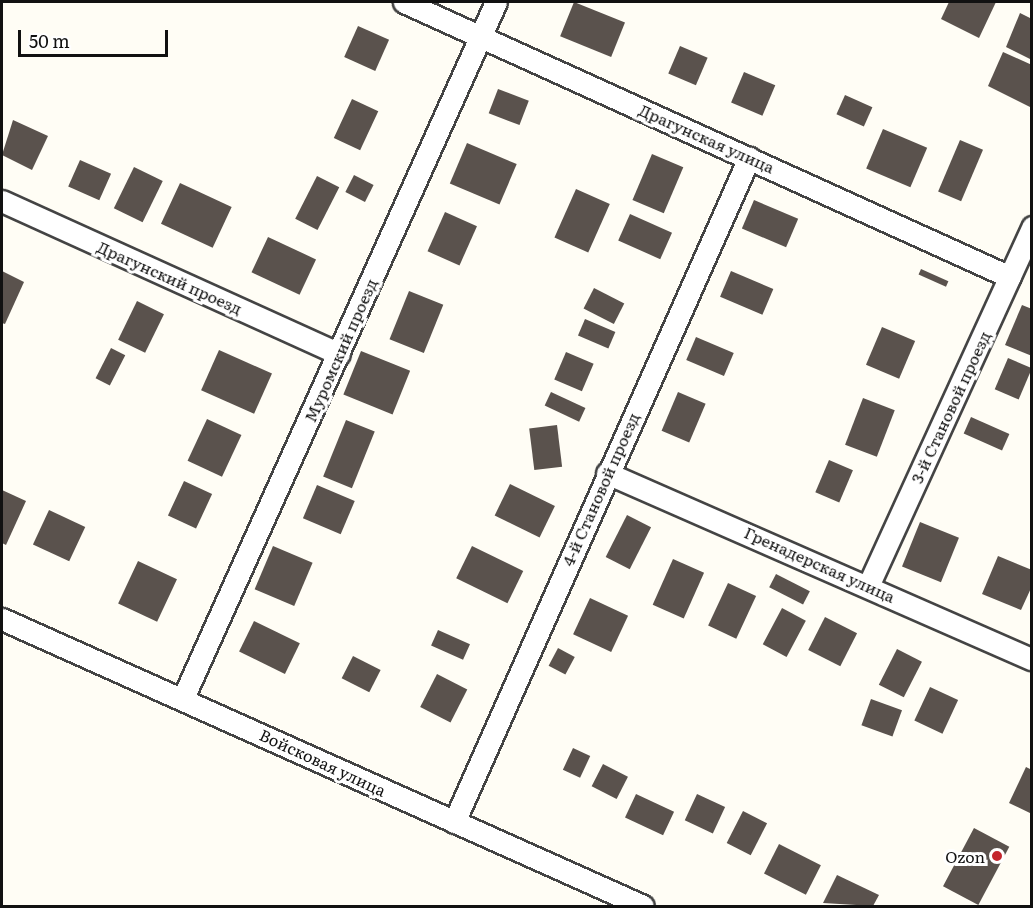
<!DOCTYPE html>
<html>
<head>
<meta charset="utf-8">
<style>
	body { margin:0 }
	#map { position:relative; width:1033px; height:908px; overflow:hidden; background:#fffdf5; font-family:Literata,serif }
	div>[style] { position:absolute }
	.building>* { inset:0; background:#5a524d; transform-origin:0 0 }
	.roads { filter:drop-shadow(2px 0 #444) drop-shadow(-2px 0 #444) drop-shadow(0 2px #444) drop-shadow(0 -2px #444) }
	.minor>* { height:21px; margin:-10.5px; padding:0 10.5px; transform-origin:10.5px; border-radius:10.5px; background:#fff }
	.dots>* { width:16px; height:16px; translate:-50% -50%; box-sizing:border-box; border:3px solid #fff; border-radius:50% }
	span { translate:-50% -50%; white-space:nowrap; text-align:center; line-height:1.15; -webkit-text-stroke:6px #fff; paint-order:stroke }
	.street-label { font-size:16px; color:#111 }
	.poi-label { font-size:16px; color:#111 }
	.right { translate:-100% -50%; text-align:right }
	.frame { position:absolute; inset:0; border:3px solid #111; pointer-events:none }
	.scale { position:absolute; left:18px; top:30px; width:150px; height:27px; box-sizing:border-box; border:3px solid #111; border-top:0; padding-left:8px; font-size:18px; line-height:21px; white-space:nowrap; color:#111; -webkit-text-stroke:4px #fff; paint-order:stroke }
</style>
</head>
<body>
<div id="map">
	<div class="building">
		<i style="left:574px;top:2px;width:55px;height:37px;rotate:22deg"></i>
		<i style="clip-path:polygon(949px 2px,996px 2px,979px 38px,941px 19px)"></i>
		<i style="clip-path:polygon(1020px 13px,1032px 19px,1032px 60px,1006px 47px)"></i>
		<i style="left:358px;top:26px;width:34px;height:34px;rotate:24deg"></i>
		<i style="left:680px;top:46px;width:30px;height:30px;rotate:23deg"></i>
		<i style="clip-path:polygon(1003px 52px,1032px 65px,1032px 108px,988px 86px)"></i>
		<i style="left:744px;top:72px;width:34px;height:33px;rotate:23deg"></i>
		<i style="left:498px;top:89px;width:33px;height:26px;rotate:21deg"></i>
		<i style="left:845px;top:95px;width:30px;height:21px;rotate:24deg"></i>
		<i style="left:352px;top:99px;width:29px;height:43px;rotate:25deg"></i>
		<i style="clip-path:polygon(13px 120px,48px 136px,32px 170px,2px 155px)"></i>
		<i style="left:883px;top:129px;width:48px;height:43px;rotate:23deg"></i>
		<i style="left:960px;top:140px;width:25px;height:56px;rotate:23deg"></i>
		<i style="left:467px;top:143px;width:54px;height:44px;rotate:23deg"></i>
		<i style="left:652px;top:154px;width:34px;height:50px;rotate:23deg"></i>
		<i style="left:80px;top:160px;width:34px;height:29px;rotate:24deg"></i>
		<i style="left:134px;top:167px;width:32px;height:46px;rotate:26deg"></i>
		<i style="left:354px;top:175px;width:22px;height:19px;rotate:27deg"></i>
		<i style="left:317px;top:176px;width:25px;height:48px;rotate:27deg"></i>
		<i style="left:180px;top:183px;width:57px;height:45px;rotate:25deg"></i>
		<i style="left:576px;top:189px;width:37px;height:53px;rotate:24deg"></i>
		<i style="left:754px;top:200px;width:48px;height:31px;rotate:23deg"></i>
		<i style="left:445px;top:212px;width:35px;height:43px;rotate:24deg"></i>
		<i style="left:630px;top:214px;width:46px;height:29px;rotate:24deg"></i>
		<i style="left:268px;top:237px;width:53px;height:39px;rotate:25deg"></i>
		<i style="left:921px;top:269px;width:30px;height:6px;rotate:24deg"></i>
		<i style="clip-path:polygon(2px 271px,24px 282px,5px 324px,2px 323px)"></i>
		<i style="left:731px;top:271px;width:46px;height:28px;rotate:23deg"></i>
		<i style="left:594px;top:288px;width:34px;height:23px;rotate:27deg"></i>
		<i style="left:409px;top:291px;width:37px;height:52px;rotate:22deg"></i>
		<i style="left:137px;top:301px;width:30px;height:43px;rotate:26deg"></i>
		<i style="clip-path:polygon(1022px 305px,1032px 309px,1032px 356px,1005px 345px)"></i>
		<i style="left:585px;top:319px;width:33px;height:18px;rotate:23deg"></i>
		<i style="left:882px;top:327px;width:36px;height:41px;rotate:23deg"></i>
		<i style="left:696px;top:337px;width:41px;height:25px;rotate:23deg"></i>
		<i style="left:111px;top:348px;width:16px;height:34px;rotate:27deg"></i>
		<i style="left:219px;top:350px;width:58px;height:44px;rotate:24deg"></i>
		<i style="left:361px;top:351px;width:53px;height:47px;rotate:22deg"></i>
		<i style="left:566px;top:352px;width:30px;height:30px;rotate:23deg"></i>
		<i style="left:1008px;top:358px;width:26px;height:34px;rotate:23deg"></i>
		<i style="left:551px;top:392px;width:38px;height:15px;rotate:25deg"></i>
		<i style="left:678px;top:392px;width:30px;height:42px;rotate:23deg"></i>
		<i style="left:863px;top:398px;width:34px;height:50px;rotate:21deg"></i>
		<i style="left:971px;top:417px;width:42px;height:18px;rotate:24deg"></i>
		<i style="left:207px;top:419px;width:38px;height:46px;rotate:25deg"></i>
		<i style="left:346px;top:420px;width:31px;height:61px;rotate:22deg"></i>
		<i style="left:557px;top:425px;width:42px;height:28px;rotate:83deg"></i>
		<i style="left:829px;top:460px;width:26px;height:35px;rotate:23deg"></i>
		<i style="left:184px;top:481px;width:31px;height:38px;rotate:25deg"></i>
		<i style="left:510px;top:484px;width:50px;height:35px;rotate:26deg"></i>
		<i style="left:317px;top:485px;width:41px;height:36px;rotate:23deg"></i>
		<i style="clip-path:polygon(2px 490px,26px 501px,6px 545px,2px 543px)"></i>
		<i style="left:49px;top:510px;width:40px;height:38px;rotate:25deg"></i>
		<i style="left:627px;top:515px;width:27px;height:47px;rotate:27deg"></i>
		<i style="left:920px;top:522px;width:42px;height:48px;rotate:22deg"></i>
		<i style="left:273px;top:546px;width:43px;height:47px;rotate:23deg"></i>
		<i style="left:472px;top:546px;width:57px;height:36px;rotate:26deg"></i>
		<i style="clip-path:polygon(998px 556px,1032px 570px,1032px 586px,1021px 610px,982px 594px)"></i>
		<i style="left:673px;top:559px;width:34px;height:50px;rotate:24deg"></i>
		<i style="left:138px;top:561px;width:43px;height:47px;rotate:25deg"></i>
		<i style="left:776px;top:574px;width:38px;height:15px;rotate:27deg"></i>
		<i style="left:728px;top:583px;width:31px;height:47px;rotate:25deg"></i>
		<i style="left:590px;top:598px;width:42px;height:40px;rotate:25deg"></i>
		<i style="left:782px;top:608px;width:27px;height:41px;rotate:28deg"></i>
		<i style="left:825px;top:617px;width:36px;height:37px;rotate:27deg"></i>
		<i style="left:254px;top:621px;width:51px;height:34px;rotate:26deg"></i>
		<i style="left:438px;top:630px;width:35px;height:17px;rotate:24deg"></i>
		<i style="left:558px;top:648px;width:19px;height:20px;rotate:28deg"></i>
		<i style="left:897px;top:649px;width:28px;height:40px;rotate:27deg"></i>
		<i style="left:353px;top:656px;width:31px;height:25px;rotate:27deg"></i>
		<i style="left:437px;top:674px;width:34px;height:37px;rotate:27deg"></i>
		<i style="left:930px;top:687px;width:31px;height:37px;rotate:25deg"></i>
		<i style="left:871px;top:699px;width:33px;height:28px;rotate:20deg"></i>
		<i style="left:573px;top:748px;width:19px;height:24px;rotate:25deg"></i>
		<i style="left:603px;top:764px;width:28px;height:25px;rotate:27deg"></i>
		<i style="clip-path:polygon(1026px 767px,1032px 770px,1032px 814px,1009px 803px)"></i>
		<i style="left:636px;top:794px;width:42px;height:26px;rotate:25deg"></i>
		<i style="left:697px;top:794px;width:31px;height:29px;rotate:25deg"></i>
		<i style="left:743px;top:811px;width:27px;height:36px;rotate:27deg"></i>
		<i style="left:974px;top:828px;width:40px;height:66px;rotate:28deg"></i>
		<i style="left:779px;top:844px;width:47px;height:33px;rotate:27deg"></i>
		<i style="clip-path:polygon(837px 875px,879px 895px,873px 906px,823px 903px)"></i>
	</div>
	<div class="roads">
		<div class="minor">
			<i style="left:404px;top:2px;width:665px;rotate:24.41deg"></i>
			<i style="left:2px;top:201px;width:370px;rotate:24.4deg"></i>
			<i style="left:607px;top:473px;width:464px;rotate:23.7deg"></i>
			<i style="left:868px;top:586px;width:395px;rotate:-65.4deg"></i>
			<i style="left:2px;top:619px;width:702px;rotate:24.12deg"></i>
			<i style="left:183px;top:698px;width:763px;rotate:-65.79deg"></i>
			<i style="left:454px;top:822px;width:727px;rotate:-66.05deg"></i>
		</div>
	</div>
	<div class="dots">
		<i style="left:997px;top:856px;background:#c4262e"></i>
	</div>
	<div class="street-label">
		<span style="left:707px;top:138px;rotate:24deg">Драгунская улица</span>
		<span style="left:170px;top:277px;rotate:24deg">Драгунский проезд</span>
		<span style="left:340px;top:350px;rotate:-66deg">Муромский проезд</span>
		<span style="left:950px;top:407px;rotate:-65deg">3-й Становой проезд</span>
		<span style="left:600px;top:489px;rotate:-66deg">4-й Становой проезд</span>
		<span style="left:820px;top:564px;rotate:24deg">Гренадерская улица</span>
		<span style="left:323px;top:762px;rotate:25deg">Войсковая улица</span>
	</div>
	<div class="poi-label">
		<span class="right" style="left:985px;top:856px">Ozon</span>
	</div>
	<div class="frame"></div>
	<div class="scale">50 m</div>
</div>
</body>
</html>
